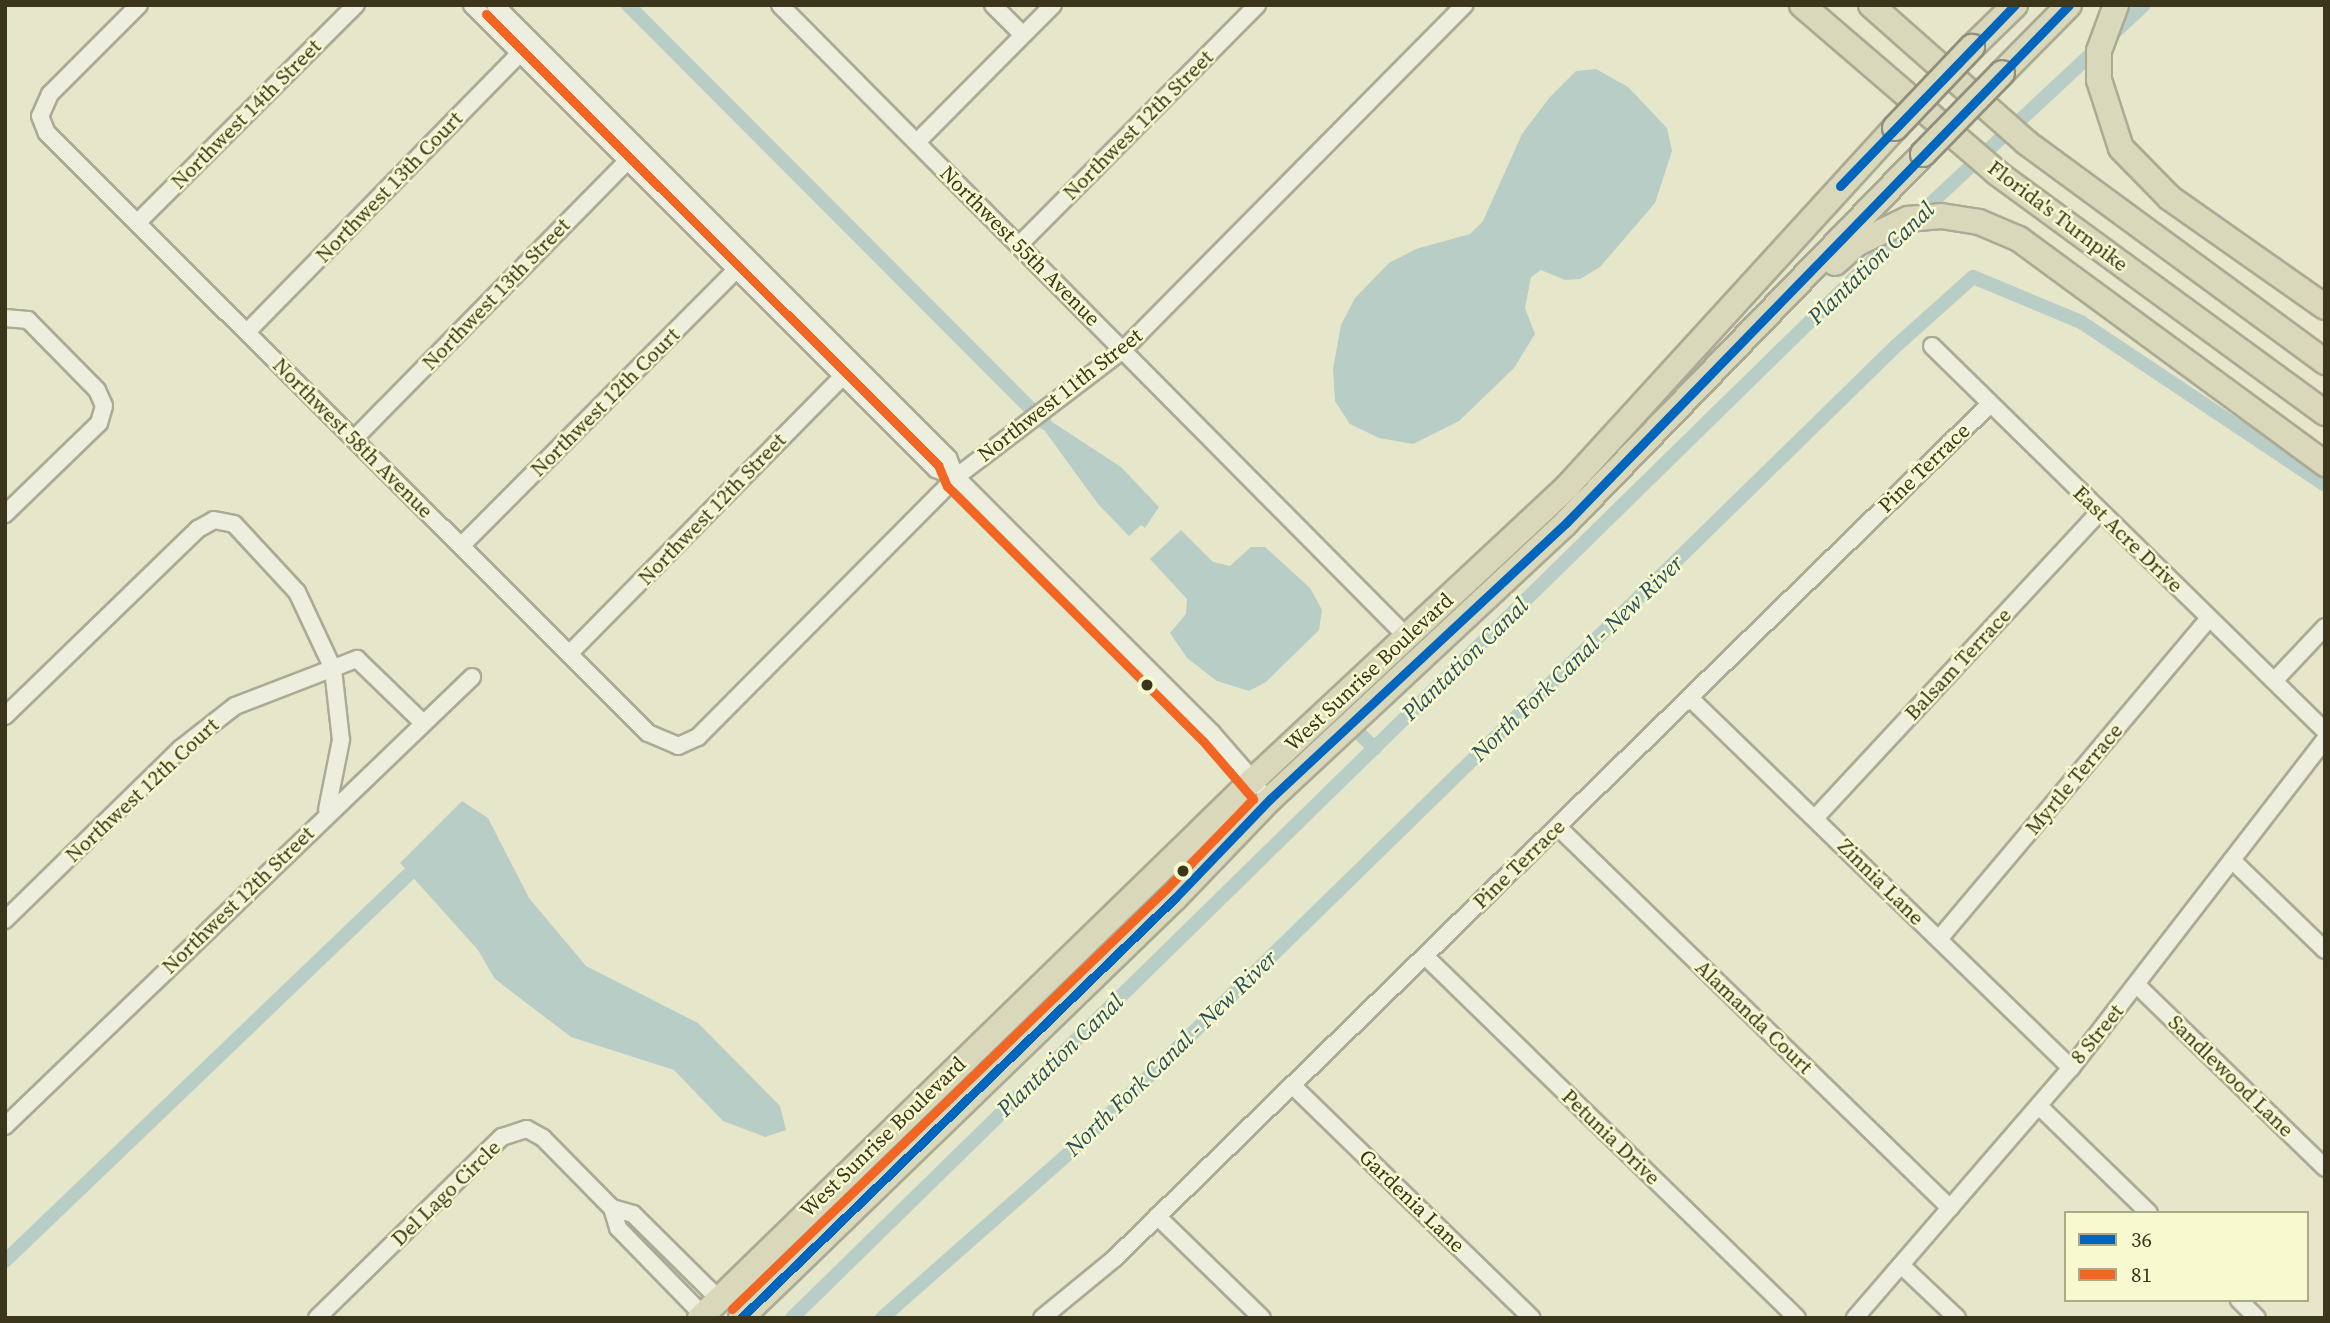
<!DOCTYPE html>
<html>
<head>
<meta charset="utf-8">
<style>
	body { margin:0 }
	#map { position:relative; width:2330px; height:1323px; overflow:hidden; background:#e6e6cb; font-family:"Source Serif 4",serif }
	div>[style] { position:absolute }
	.water>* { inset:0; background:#b7cdc5 }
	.canal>* { height:14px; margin:-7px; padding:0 7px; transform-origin:7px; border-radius:7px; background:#b7cdc5 }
	.roads { filter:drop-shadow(2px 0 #abaa95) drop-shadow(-2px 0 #abaa95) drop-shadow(0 2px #abaa95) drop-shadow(0 -2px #abaa95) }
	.minor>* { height:16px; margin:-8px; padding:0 8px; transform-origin:8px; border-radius:8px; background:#edeedd }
	.highway>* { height:24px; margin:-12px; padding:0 12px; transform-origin:12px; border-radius:12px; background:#d9d8bb }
	.bridges { filter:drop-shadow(2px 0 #908f7b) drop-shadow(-2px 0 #908f7b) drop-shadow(0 2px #908f7b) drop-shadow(0 -2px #908f7b) }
	.highway-bridge>* { height:24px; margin:-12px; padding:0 12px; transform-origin:12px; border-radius:12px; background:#d9d8bb }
	.bus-1>* { height:9px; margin:-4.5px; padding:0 4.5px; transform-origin:4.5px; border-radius:4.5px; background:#0065bd }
	.bus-2>* { height:9px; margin:-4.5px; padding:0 4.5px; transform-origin:4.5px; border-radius:4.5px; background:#f26522 }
	.dots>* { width:19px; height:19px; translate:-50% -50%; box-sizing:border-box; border:4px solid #f7f9cf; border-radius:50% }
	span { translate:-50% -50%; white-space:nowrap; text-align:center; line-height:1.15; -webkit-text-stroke:5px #f7f9cf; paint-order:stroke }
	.street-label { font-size:21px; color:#3b351c }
	.water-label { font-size:23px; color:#294e5c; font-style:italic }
	.frame { position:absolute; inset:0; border:7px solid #3b351c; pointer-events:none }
	.legend { position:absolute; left:2064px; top:1211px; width:245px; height:91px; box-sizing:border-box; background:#f7f9cf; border:2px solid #acab87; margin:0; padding:9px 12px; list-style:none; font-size:21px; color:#3b351c }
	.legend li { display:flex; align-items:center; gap:14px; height:35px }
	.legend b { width:35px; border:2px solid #acab87 }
</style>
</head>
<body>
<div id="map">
	<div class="water">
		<i style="clip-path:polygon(1596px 69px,1628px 87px,1667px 128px,1672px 151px,1655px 203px,1600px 267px,1580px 279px,1565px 280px,1541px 270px,1531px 277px,1525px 308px,1535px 334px,1514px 368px,1459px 421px,1413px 444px,1379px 438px,1350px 424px,1335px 401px,1333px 369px,1341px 325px,1355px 298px,1389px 263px,1416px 249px,1470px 234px,1483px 221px,1522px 134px,1550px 97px,1576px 71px)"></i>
		<i style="clip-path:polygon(1049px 420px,1121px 467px,1159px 507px,1145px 528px,1141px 525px,1129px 536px,1098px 504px,1042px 427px)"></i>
		<i style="clip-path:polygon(1181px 530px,1213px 562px,1230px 566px,1251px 547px,1265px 547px,1310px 588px,1322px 610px,1319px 630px,1266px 682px,1249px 691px,1217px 681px,1187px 658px,1170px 633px,1186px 614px,1187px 599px,1150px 559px)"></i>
		<i style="clip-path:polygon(462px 801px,488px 818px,529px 898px,586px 966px,698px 1023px,780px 1106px,786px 1130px,765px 1137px,723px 1121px,674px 1070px,571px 1037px,495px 979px,478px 950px,400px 863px)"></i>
	</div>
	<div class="canal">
		<i style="left:628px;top:5px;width:590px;rotate:45.07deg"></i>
		<i style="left:1362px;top:736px;width:18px;rotate:45deg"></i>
		<i style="left:5px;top:1261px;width:558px;rotate:-43.77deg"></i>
		<i style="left:792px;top:1318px;width:1587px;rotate:-44.39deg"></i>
		<i style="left:1926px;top:208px;width:298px;rotate:-43deg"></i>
		<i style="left:882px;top:1318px;width:257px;rotate:-41.4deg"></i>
		<i style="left:1075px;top:1148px;width:1149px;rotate:-44.33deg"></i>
		<i style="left:1897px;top:345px;width:102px;rotate:-41.8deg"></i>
		<i style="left:1973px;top:277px;width:117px;rotate:22.6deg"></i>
		<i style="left:2081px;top:322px;width:293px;rotate:33.7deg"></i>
	</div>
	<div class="roads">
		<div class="minor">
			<i style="left:139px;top:5px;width:126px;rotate:135deg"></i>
			<i style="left:50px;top:94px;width:24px;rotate:114deg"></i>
			<i style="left:40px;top:116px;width:18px;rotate:68deg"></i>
			<i style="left:47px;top:133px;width:849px;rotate:44.95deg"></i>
			<i style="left:648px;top:733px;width:33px;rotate:23deg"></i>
			<i style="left:678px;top:746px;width:22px;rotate:-24deg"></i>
			<i style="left:698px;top:737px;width:366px;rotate:-45.2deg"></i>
			<i style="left:956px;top:477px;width:211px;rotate:-37.3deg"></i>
			<i style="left:1124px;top:349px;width:484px;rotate:-45.3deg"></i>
			<i style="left:472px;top:5px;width:656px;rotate:45deg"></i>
			<i style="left:936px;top:469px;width:22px;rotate:22deg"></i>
			<i style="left:495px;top:5px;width:641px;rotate:45deg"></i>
			<i style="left:948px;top:458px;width:21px;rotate:67deg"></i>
			<i style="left:956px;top:477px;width:362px;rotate:45deg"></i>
			<i style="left:1212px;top:733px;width:70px;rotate:49deg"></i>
			<i style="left:780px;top:5px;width:890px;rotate:45.23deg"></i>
			<i style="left:993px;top:5px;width:42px;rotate:45deg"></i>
			<i style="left:917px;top:142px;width:193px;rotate:-45.2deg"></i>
			<i style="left:137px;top:223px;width:309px;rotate:-44.9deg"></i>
			<i style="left:1019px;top:245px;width:338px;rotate:-45.2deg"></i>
			<i style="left:5px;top:318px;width:23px;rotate:5deg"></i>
			<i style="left:28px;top:320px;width:98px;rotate:45.4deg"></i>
			<i style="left:97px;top:390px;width:17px;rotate:66deg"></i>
			<i style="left:104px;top:406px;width:18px;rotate:106deg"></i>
			<i style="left:99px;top:423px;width:131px;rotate:135.9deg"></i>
			<i style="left:247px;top:332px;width:400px;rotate:-45.6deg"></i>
			<i style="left:1932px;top:346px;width:550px;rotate:44.41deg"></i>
			<i style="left:354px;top:439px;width:401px;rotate:-45.5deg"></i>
			<i style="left:461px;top:546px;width:401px;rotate:-45.1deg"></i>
			<i style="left:569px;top:654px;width:400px;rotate:-45.4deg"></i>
			<i style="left:2275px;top:680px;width:73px;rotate:-46.7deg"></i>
			<i style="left:1690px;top:698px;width:531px;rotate:44.16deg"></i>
			<i style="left:5px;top:716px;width:269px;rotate:-44.1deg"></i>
			<i style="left:198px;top:529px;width:18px;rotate:-29deg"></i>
			<i style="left:214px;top:520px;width:20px;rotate:11deg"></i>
			<i style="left:234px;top:524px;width:93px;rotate:47.2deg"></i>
			<i style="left:297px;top:592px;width:85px;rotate:64.9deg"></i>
			<i style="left:333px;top:669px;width:71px;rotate:83.6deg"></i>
			<i style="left:341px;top:740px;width:71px;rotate:101.3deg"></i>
			<i style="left:1816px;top:817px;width:417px;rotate:-47.1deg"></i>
			<i style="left:1558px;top:827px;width:547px;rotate:44.18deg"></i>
			<i style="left:2232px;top:860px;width:129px;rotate:44.1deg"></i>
			<i style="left:5px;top:920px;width:245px;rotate:-44.3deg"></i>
			<i style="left:180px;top:749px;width:70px;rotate:-38deg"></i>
			<i style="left:235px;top:706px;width:131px;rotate:-21.1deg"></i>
			<i style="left:357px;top:659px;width:91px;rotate:44.1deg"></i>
			<i style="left:1939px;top:939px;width:419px;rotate:-49.9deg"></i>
			<i style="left:1425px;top:956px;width:519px;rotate:44.22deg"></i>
			<i style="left:2137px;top:985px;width:262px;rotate:44.2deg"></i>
			<i style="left:1292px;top:1085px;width:334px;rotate:44.2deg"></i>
			<i style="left:2039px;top:1106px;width:153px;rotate:44.2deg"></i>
			<i style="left:5px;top:1126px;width:648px;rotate:-43.87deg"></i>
			<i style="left:612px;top:1208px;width:22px;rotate:16deg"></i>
			<i style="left:633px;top:1214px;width:121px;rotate:44.7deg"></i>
			<i style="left:1157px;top:1216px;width:146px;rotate:44.2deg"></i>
			<i style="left:1901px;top:1265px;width:77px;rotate:43.4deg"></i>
			<i style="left:2239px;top:1300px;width:25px;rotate:45deg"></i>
			<i style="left:317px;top:1318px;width:259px;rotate:-44.4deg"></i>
			<i style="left:502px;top:1137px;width:26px;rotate:-18deg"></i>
			<i style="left:527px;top:1129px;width:18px;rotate:29deg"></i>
			<i style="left:543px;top:1138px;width:98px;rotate:45.4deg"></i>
			<i style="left:612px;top:1208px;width:21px;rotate:73deg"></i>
			<i style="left:618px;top:1228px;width:122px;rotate:45.7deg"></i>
			<i style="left:1042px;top:1318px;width:94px;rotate:-39.4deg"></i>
			<i style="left:1115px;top:1258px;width:1223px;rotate:-44.3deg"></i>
			<i style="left:1855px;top:1318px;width:330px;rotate:-49.2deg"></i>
			<i style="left:2071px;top:1068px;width:416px;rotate:-52.3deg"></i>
		</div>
		<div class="highway">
			<i style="left:1802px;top:5px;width:257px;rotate:40.7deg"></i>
			<i style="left:1997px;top:173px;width:406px;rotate:36.2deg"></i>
			<i style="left:1871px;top:5px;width:208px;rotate:41.5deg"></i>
			<i style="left:2027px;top:143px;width:370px;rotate:36.3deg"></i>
			<i style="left:2116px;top:5px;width:49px;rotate:110.3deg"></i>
			<i style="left:2099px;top:51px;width:29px;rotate:90deg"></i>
			<i style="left:2099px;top:80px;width:71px;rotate:72.1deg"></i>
			<i style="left:2121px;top:148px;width:70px;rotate:45.6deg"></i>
			<i style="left:2170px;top:198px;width:189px;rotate:35.1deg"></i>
			<i style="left:1972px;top:47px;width:60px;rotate:-44.3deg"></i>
			<i style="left:2002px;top:73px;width:95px;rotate:-45.4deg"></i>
			<i style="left:1835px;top:263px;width:28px;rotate:-42deg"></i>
			<i style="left:1856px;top:244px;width:58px;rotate:-25.7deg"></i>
			<i style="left:1908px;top:219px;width:33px;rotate:-5deg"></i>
			<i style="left:1941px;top:216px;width:38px;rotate:9deg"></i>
			<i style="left:1979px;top:222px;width:43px;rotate:23deg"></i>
			<i style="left:2019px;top:239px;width:380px;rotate:36.3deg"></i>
			<i style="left:700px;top:1318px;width:772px;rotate:-44.21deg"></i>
			<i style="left:1253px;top:780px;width:431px;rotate:-43deg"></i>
			<i style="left:1568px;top:486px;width:485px;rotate:-47.6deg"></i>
			<i style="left:741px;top:1318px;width:604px;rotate:-44.06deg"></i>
			<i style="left:1175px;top:898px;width:137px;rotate:-46.2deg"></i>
			<i style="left:1270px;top:799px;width:405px;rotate:-43deg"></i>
			<i style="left:1566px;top:523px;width:513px;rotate:-45.95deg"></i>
		</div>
	</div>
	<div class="bridges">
		<div class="highway-bridge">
			<i style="left:1895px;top:128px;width:112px;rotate:-46.5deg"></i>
			<i style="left:1923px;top:154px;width:113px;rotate:-45.7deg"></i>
		</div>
	</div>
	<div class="bus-1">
		<i style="left:1840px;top:186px;width:252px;rotate:-46deg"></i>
		<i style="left:741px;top:1318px;width:604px;rotate:-44.06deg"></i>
		<i style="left:1175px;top:898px;width:137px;rotate:-46.2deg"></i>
		<i style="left:1270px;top:799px;width:405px;rotate:-43deg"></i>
		<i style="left:1566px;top:523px;width:722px;rotate:-45.84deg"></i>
	</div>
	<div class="bus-2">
		<i style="left:486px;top:14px;width:639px;rotate:44.94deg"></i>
		<i style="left:938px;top:465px;width:23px;rotate:67deg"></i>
		<i style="left:947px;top:486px;width:361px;rotate:44.9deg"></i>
		<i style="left:1203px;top:741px;width:77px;rotate:49.2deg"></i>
		<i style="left:1253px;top:799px;width:125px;rotate:134deg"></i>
		<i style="left:1166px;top:889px;width:604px;rotate:135.94deg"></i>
	</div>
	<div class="dots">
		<i style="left:1147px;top:685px;background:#3b351c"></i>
		<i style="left:1183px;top:871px;background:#3b351c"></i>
	</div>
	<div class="street-label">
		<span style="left:246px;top:114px;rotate:-45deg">Northwest 14th Street</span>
		<span style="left:1138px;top:125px;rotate:-45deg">Northwest 12th Street</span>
		<span style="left:389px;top:187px;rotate:-46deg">Northwest 13th Court</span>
		<span style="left:2058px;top:216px;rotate:37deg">Florida's Turnpike</span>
		<span style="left:1020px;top:246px;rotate:45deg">Northwest 55th Avenue</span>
		<span style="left:496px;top:294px;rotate:-46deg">Northwest 13th Street</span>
		<span style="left:1060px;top:395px;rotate:-38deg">Northwest 11th Street</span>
		<span style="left:605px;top:402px;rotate:-45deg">Northwest 12th Court</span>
		<span style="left:353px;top:438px;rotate:45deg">Northwest 58th Avenue</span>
		<span style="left:1924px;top:468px;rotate:-44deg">Pine Terrace</span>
		<span style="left:712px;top:509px;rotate:-46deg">Northwest 12th Street</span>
		<span style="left:2128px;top:539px;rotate:44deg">East Acre Drive</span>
		<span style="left:1958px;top:664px;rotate:-47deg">Balsam Terrace</span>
		<span style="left:1369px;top:672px;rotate:-43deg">West Sunrise Boulevard</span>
		<span style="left:2074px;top:779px;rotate:-50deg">Myrtle Terrace</span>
		<span style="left:142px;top:790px;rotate:-43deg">Northwest 12th Court</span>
		<span style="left:1519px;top:864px;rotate:-44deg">Pine Terrace</span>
		<span style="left:1881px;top:882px;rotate:45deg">Zinnia Lane</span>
		<span style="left:238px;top:900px;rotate:-44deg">Northwest 12th Street</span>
		<span style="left:1754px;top:1017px;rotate:44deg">Alamanda Court</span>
		<span style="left:2097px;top:1034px;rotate:-51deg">8 Street</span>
		<span style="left:2231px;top:1076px;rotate:44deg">Sandlewood Lane</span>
		<span style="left:883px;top:1137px;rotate:-44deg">West Sunrise Boulevard</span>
		<span style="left:1611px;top:1137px;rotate:44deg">Petunia Drive</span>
		<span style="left:446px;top:1193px;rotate:-44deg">Del Lago Circle</span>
		<span style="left:1412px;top:1201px;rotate:44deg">Gardenia Lane</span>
	</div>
	<div class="water-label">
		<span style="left:1871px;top:263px;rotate:-44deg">Plantation Canal</span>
		<span style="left:1577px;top:658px;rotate:-44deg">North Fork Canal - New River</span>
		<span style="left:1465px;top:659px;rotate:-44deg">Plantation Canal</span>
		<span style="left:1171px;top:1053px;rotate:-44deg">North Fork Canal - New River</span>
		<span style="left:1060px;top:1055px;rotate:-44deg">Plantation Canal</span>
	</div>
	<div class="frame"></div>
	<ul class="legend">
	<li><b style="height:9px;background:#0065bd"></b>36</li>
	<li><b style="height:9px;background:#f26522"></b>81</li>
	</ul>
</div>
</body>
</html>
